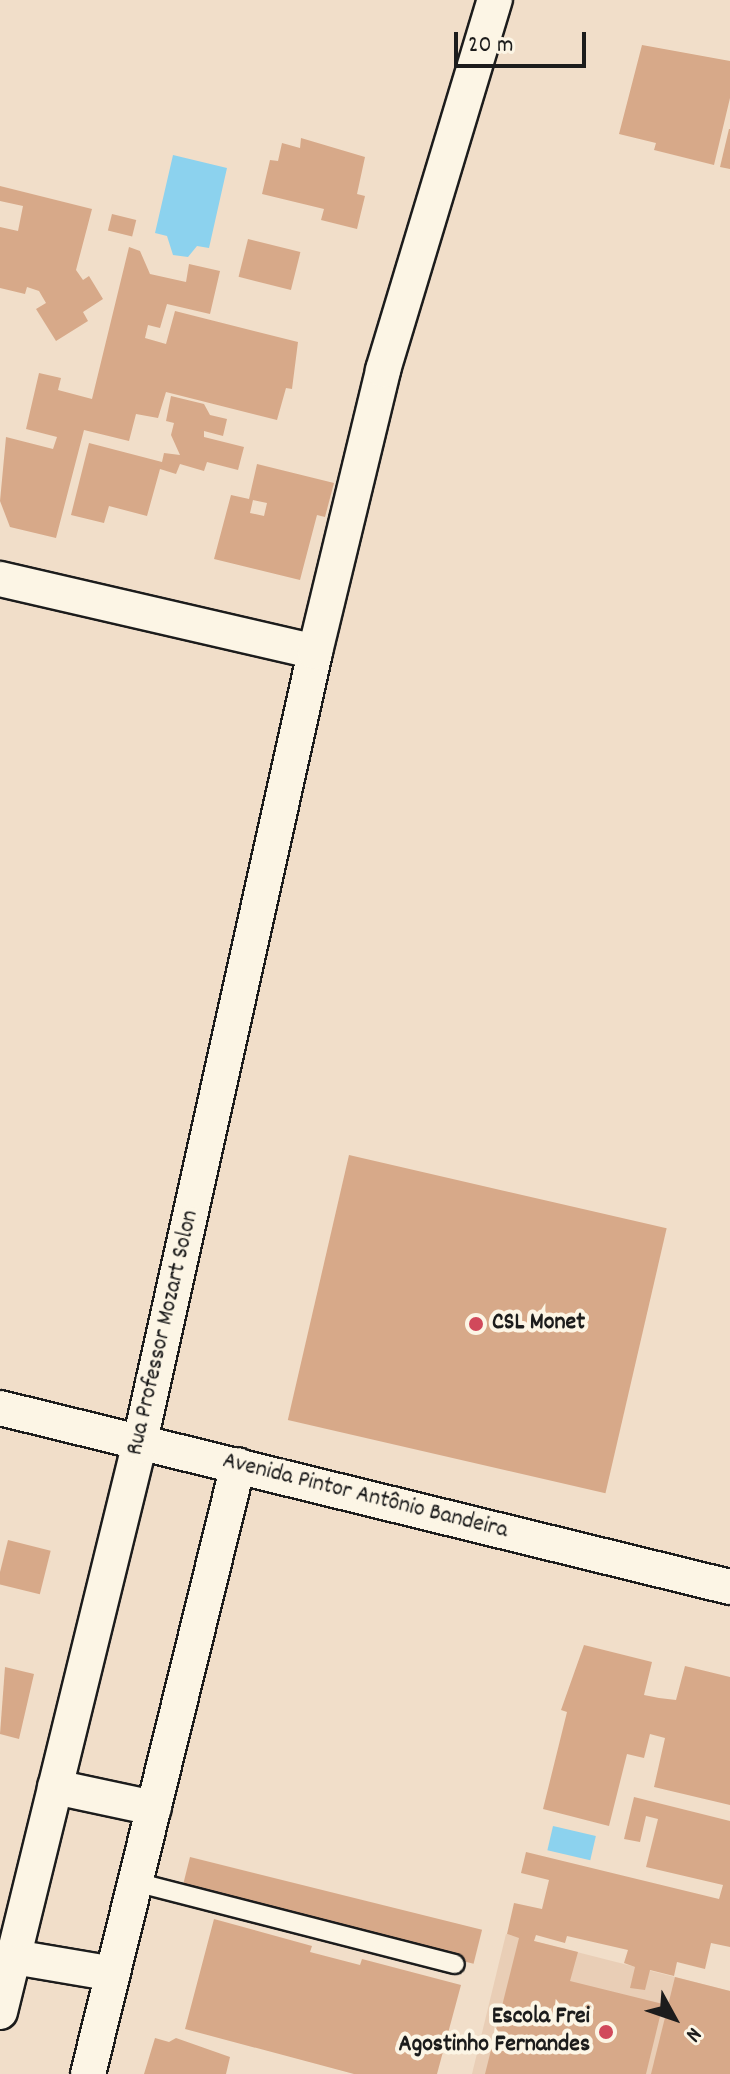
<!DOCTYPE html>
<html>
<head>
<meta charset="utf-8">
<style>
	body { margin:0 }
	#map { position:relative; width:730px; height:2074px; overflow:hidden; background:#f1dec9; font-family:Dekko,sans-serif }
	div>[style] { position:absolute }
	.built>* { inset:0; background:#e9ceb6 }
	.water>* { inset:0; background:#8cd2ee; transform-origin:0 0 }
	.building>* { inset:0; background:#d7a989; transform-origin:0 0 }
	.roads { filter:drop-shadow(2px 0 #1c1c1c) drop-shadow(-2px 0 #1c1c1c) drop-shadow(0 2px #1c1c1c) drop-shadow(0 -2px #1c1c1c) }
	.service>* { height:18px; margin:-9px; padding:0 9px; transform-origin:9px; border-radius:9px; background:#fcf5e5 }
	.minor>* { height:34px; margin:-17px; padding:0 17px; transform-origin:17px; border-radius:17px; background:#fcf5e5 }
	.dots>* { width:22px; height:22px; translate:-50% -50%; box-sizing:border-box; border:4px solid #fcf5e5; border-radius:50% }
	span { translate:-50% -50%; white-space:nowrap; text-align:center; line-height:1.15; -webkit-text-stroke:8px #fcf5e5; paint-order:stroke }
	.poi-label { font-size:24px; color:#1c1c1c; font-weight:700 }
	.left { translate:0 -50%; text-align:left }
	.right { translate:-100% -50%; text-align:right }
	.street-label { font-size:24px; color:#1c1c1c }
	.north { position:absolute; left:634px; top:1978px; width:80px; height:80px; -webkit-text-stroke:6px #fcf5e5; paint-order:stroke; rotate:130deg; font-size:22px; font-weight:700; line-height:32px; text-align:center; color:#1c1c1c }
	.north::after { content:''; display:block; margin:auto; width:28px; height:36px; background:#1c1c1c; clip-path:polygon(50% 0,100% 100%,50% 72%,0 100%) }
	.scale { position:absolute; left:454px; top:32px; width:132px; height:36px; box-sizing:border-box; border:4px solid #1c1c1c; border-top:0; padding-left:10px; font-size:24px; line-height:28px; white-space:nowrap; color:#1c1c1c; -webkit-text-stroke:6px #fcf5e5; paint-order:stroke }
</style>
</head>
<body>
<div id="map">
	<div class="built">
		<i style="clip-path:polygon(506px 1934px,730px 1991px,730px 2074px,472px 2074px)"></i>
	</div>
	<div class="water">
		<i style="clip-path:polygon(173px 155px,227px 168px,209px 248px,197px 246px,188px 257px,173px 255px,167px 236px,155px 233px)"></i>
		<i style="left:553px;top:1826px;width:44px;height:25px;rotate:13deg"></i>
	</div>
	<div class="building">
		<i style="clip-path:polygon(642px 45px,730px 61px,730px 98px,714px 165px,654px 150px,656px 143px,619px 134px)"></i>
		<i style="clip-path:polygon(729px 129px,730px 129px,730px 169px,720px 167px)"></i>
		<i style="clip-path:polygon(301px 138px,365px 157px,357px 194px,365px 196px,357px 229px,321px 220px,324px 209px,262px 194px,270px 160px,278px 161px,282px 143px,300px 148px)"></i>
		<i style="clip-path:polygon(0 186px,92px 209px,76px 270px,83px 280px,89px 276px,103px 299px,83px 312px,88px 321px,56px 341px,36px 309px,46px 303px,39px 291px,27px 287px,25px 294px,0 288px,0 227px,18px 231px,23px 206px,0 201px)"></i>
		<i style="left:112px;top:214px;width:25px;height:17px;rotate:14deg"></i>
		<i style="left:248px;top:239px;width:54px;height:39px;rotate:14deg"></i>
		<i style="clip-path:polygon(129px 247px,140px 251px,150px 274px,186px 282px,189px 264px,220px 271px,210px 314px,167px 304px,160px 328px,148px 325px,145px 338px,166px 344px,175px 311px,298px 342px,292px 389px,286px 388px,277px 420px,166px 392px,158px 418px,136px 414px,129px 441px,84px 430px,56px 538px,10px 527px,0 501px,6px 437px,53px 449px,57px 437px,26px 429px,39px 373px,61px 378px,58px 390px,92px 399px)"></i>
		<i style="clip-path:polygon(171px 396px,204px 404px,210px 415px,227px 419px,223px 436px,204px 431px,204px 437px,244px 447px,238px 470px,207px 462px,204px 471px,180px 464px,176px 474px,160px 469px,147px 516px,109px 506px,104px 523px,71px 515px,89px 443px,162px 462px,164px 453px,180px 455px,171px 435px,174px 423px,166px 421px)"></i>
		<i style="clip-path:polygon(evenodd,257px 464px,334px 483px,325px 517px,317px 515px,300px 580px,214px 559px,231px 495px,249px 499px,257px 464px,253px 500px,267px 503px,264px 516px,250px 513px,253px 500px)"></i>
		<i style="left:349px;top:1155px;width:326px;height:272px;rotate:13deg"></i>
		<i style="left:8px;top:1540px;width:44px;height:45px;rotate:14deg"></i>
		<i style="clip-path:polygon(584px 1645px,652px 1662px,644px 1695px,659px 1698px,676px 1700px,685px 1666px,730px 1677px,730px 1805px,654px 1787px,665px 1738px,650px 1734px,644px 1758px,627px 1754px,609px 1826px,543px 1809px,567px 1712px,561px 1710px)"></i>
		<i style="clip-path:polygon(5px 1667px,34px 1674px,19px 1739px,0 1734px)"></i>
		<i style="clip-path:polygon(634px 1797px,730px 1821px,730px 1947px,711px 1943px,705px 1969px,677px 1962px,674px 1976px,650px 1970px,645px 1990px,630px 1988px,635px 1967px,624px 1963px,628px 1950px,567px 1936px,565px 1943px,536px 1935px,534px 1941px,578px 1952px,570px 1981px,663px 2004px,646px 2074px,485px 2074px,519px 1938px,507px 1934px,514px 1903px,542px 1909px,549px 1880px,521px 1873px,526px 1852px,719px 1899px,723px 1885px,646px 1867px,658px 1819px,646px 1816px,640px 1842px,624px 1839px)"></i>
		<i style="left:190px;top:1857px;width:301px;height:35px;rotate:14deg"></i>
		<i style="clip-path:polygon(214px 1919px,312px 1946px,310px 1952px,360px 1965px,362px 1959px,461px 1985px,437px 2074px,354px 2074px,185px 2029px)"></i>
		<i style="clip-path:polygon(675px 1977px,730px 1991px,730px 2074px,651px 2074px)"></i>
		<i style="clip-path:polygon(155px 2038px,169px 2042px,176px 2038px,230px 2057px,226px 2074px,144px 2074px)"></i>
	</div>
	<div class="roads">
		<div class="service">
			<i style="left:135px;top:1882px;width:330px;rotate:14.4deg"></i>
		</div>
		<div class="minor">
			<i style="left:0;top:579px;width:323px;rotate:13deg"></i>
			<i style="left:0;top:1408px;width:752px;rotate:13.78deg"></i>
			<i style="left:55px;top:1787px;width:101px;rotate:12deg"></i>
			<i style="left:14px;top:1957px;width:100px;rotate:9.7deg"></i>
			<i style="left:0;top:2012px;width:583px;rotate:-76.2deg"></i>
			<i style="left:139px;top:1446px;width:813px;rotate:-77.5deg"></i>
			<i style="left:315px;top:652px;width:290px;rotate:-76.4deg"></i>
			<i style="left:383px;top:370px;width:387px;rotate:-73.2deg"></i>
			<i style="left:88px;top:2074px;width:627px;rotate:-76.16deg"></i>
		</div>
	</div>
	<div class="dots">
		<i style="left:476px;top:1324px;background:#d1495b"></i>
		<i style="left:606px;top:2032px;background:#d1495b"></i>
	</div>
	<div class="poi-label">
		<span class="left" style="left:492px;top:1324px">CSL Monet</span>
		<span class="right" style="left:590px;top:2032px">Escola Frei<br>Agostinho Fernandes</span>
	</div>
	<div class="street-label">
		<span style="left:164px;top:1333px;rotate:-77deg">Rua Professor Mozart Solon</span>
		<span style="left:365px;top:1497px;rotate:14deg">Avenida Pintor Antônio Bandeira</span>
	</div>
	<div class="north">N</div>
	<div class="scale">20 m</div>
</div>
</body>
</html>
